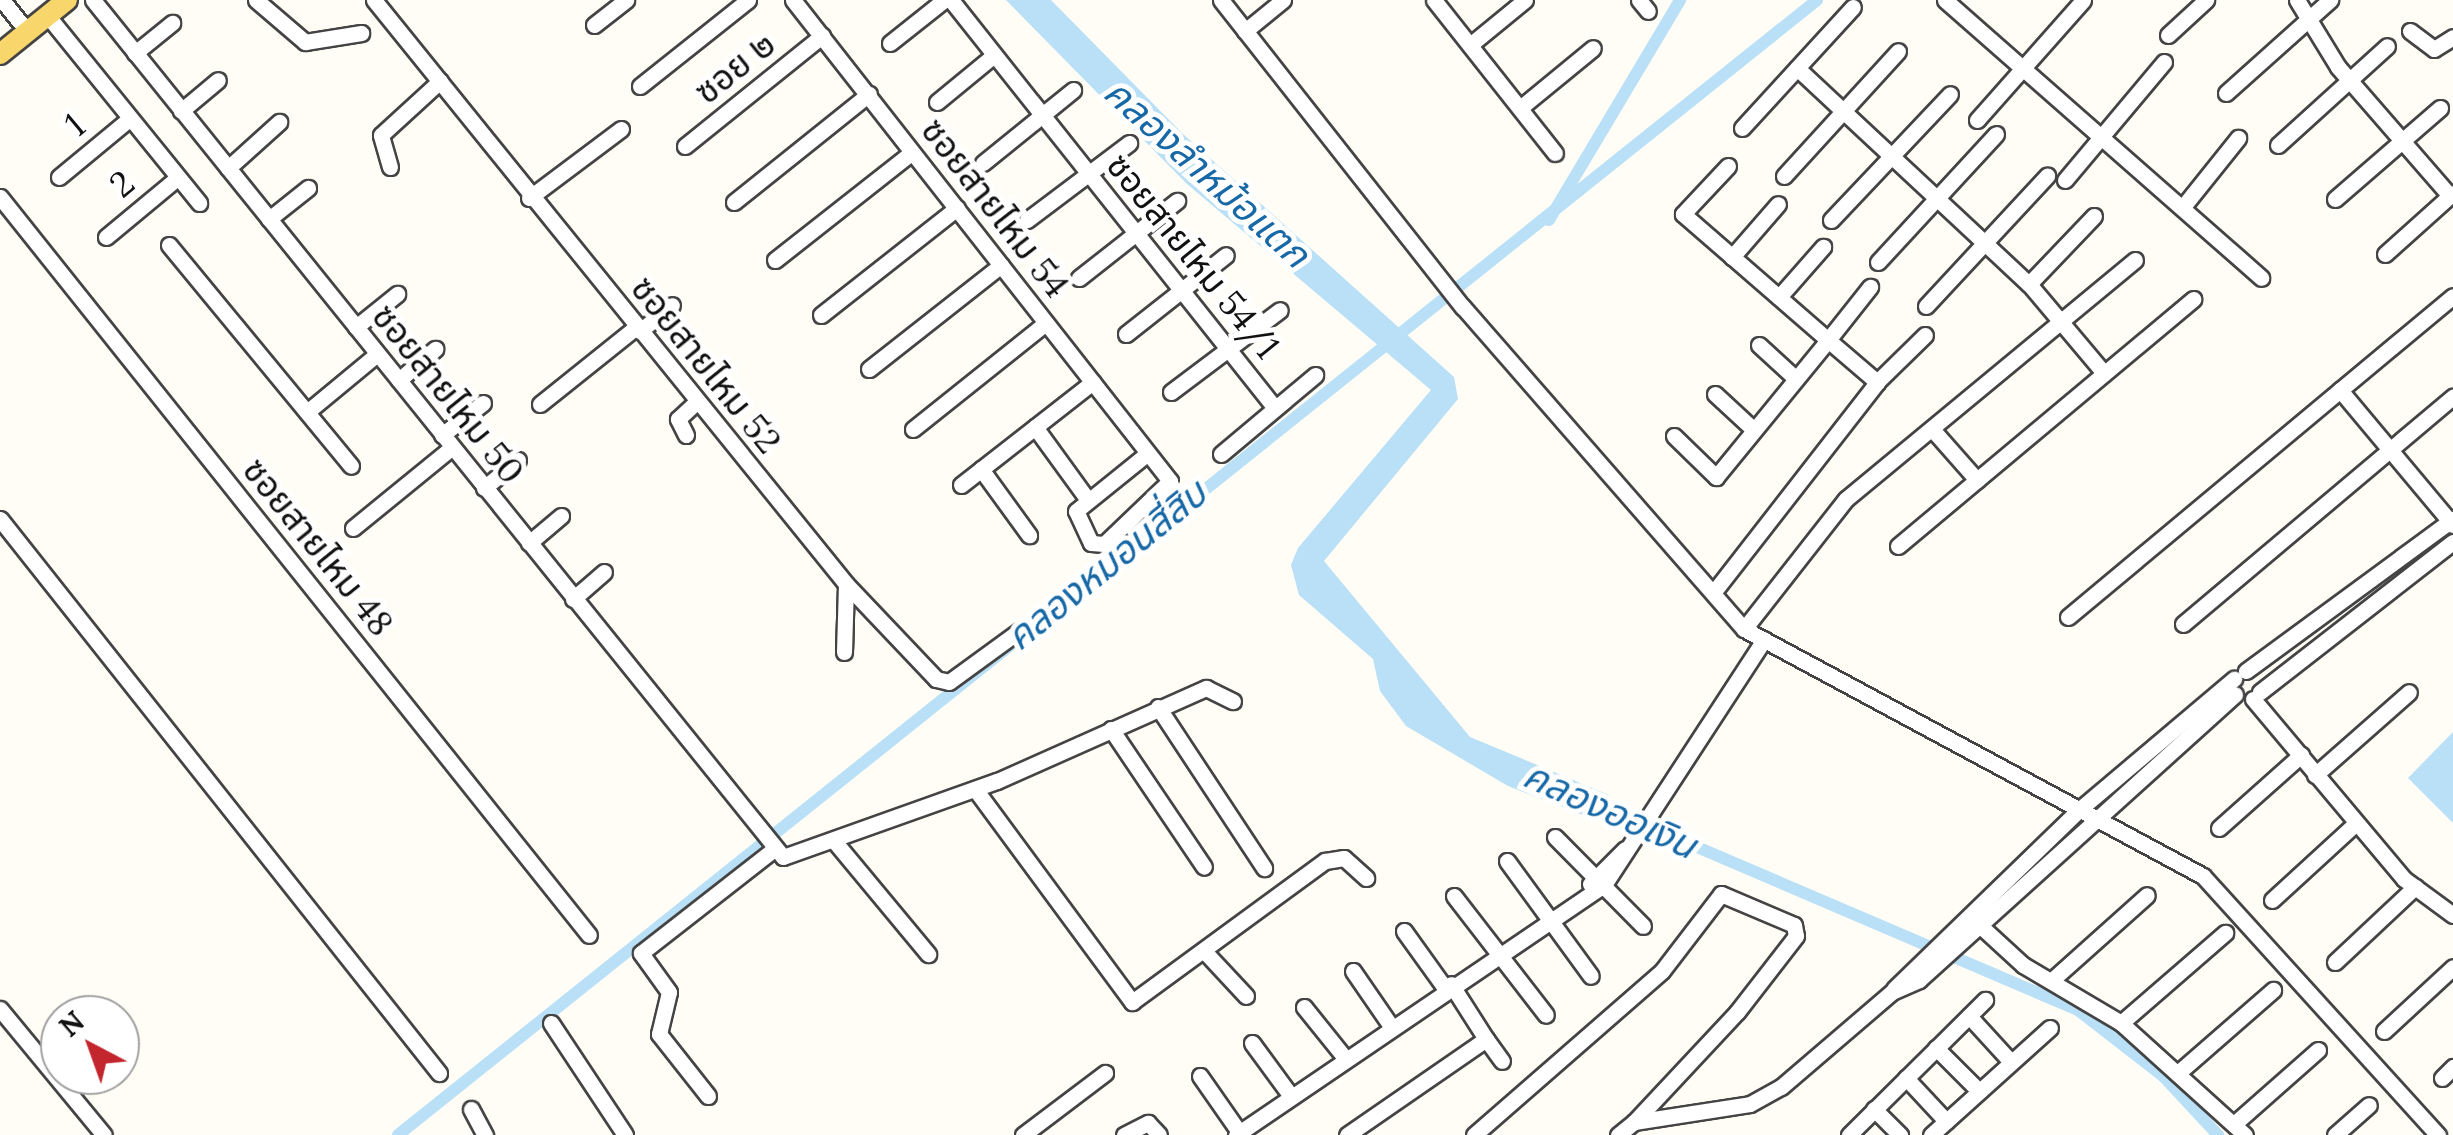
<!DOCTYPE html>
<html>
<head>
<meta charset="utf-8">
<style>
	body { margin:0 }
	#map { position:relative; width:2453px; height:1135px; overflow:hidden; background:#fffdf5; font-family:Lora,"Noto Sans Thai",serif }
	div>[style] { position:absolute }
	.water>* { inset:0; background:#b9e0f7 }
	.canal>* { height:12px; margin:-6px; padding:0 6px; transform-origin:6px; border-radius:6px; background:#b9e0f7 }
	.roads { filter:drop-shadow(2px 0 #444) drop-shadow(-2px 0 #444) drop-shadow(0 2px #444) drop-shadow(0 -2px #444) }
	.minor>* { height:15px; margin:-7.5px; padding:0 7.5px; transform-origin:7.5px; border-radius:7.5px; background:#fff }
	.major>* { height:20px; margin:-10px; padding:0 10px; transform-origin:10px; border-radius:10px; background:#f9d66b }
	span { translate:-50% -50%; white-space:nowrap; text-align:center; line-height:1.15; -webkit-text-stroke:10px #fff; paint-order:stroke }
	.street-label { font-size:35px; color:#111 }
	.water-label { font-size:38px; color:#1768a6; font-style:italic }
	.north { position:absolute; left:40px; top:995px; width:100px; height:100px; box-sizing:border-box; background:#fff; border:2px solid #a0a0a0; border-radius:50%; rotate:319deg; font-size:28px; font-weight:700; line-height:40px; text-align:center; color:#111 }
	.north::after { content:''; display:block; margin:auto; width:35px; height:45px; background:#c4262e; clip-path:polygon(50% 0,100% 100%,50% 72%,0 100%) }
</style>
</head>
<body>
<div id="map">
	<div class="water">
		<i style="clip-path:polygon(1006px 0,1051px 0,1183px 134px,1454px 377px,1458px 399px,1324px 561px,1470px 737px,1609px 795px,1588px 817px,1508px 786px,1406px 726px,1380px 691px,1373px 659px,1299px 595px,1291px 565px,1298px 548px,1431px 390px,1187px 184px)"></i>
		<i style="clip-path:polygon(2453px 732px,2453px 823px,2408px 778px)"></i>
	</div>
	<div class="canal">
		<i style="left:1549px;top:220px;width:256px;rotate:-59.2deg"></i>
		<i style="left:1587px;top:800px;width:534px;rotate:23.16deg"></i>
		<i style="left:2078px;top:1010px;width:108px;rotate:37.8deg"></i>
		<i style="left:2163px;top:1076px;width:81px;rotate:47deg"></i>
		<i style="left:398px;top:1135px;width:1817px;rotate:-38.65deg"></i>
	</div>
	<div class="roads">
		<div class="minor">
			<i style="left:2px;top:0;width:40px;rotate:51deg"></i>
			<i style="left:93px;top:0;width:1100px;rotate:51.16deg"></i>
			<i style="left:783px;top:857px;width:227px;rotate:-19.6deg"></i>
			<i style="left:997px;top:781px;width:229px;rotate:-24deg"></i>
			<i style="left:1206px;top:688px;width:30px;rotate:26deg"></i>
			<i style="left:256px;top:0;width:65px;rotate:40.6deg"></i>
			<i style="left:305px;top:42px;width:57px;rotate:-9.1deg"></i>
			<i style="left:374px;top:0;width:751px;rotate:51.05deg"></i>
			<i style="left:846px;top:584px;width:131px;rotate:46.5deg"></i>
			<i style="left:936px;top:679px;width:13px;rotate:13deg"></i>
			<i style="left:949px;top:682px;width:87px;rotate:-36.1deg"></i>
			<i style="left:793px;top:0;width:611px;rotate:51.91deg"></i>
			<i style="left:1170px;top:481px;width:91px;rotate:136.3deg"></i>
			<i style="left:1104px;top:544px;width:13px;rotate:-176deg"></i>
			<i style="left:1091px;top:543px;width:35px;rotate:-115deg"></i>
			<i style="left:1076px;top:511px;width:92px;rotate:-38.9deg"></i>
			<i style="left:951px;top:0;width:521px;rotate:51.55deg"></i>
			<i style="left:1221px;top:0;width:391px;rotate:51.8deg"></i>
			<i style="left:1463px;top:307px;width:427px;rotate:48.9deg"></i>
			<i style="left:1744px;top:629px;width:521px;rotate:28.29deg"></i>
			<i style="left:2203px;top:876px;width:350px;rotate:47.8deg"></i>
			<i style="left:1434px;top:0;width:195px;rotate:51.7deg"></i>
			<i style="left:1639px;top:0;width:14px;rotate:51deg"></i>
			<i style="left:1945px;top:0;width:421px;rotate:41.3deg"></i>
			<i style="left:2297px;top:0;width:79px;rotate:58.5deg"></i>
			<i style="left:2338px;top:67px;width:171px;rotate:49deg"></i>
			<i style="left:47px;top:15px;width:242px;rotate:51deg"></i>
			<i style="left:594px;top:25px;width:41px;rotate:-38deg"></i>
			<i style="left:1245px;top:31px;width:49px;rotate:-39.2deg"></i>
			<i style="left:2410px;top:31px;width:30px;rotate:37deg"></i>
			<i style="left:2434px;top:49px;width:22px;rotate:-32deg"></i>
			<i style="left:2168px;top:35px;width:52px;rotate:-42.6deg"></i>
			<i style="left:890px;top:43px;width:69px;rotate:-38.5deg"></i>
			<i style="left:1470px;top:45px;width:71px;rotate:-39.3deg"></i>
			<i style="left:135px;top:53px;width:48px;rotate:-39deg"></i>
			<i style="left:1797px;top:68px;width:317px;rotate:43deg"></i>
			<i style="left:2029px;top:284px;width:116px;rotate:49.9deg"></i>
			<i style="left:640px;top:86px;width:138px;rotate:-38.5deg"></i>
			<i style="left:2226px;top:93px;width:140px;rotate:-41.8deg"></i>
			<i style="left:937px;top:102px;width:74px;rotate:-39.5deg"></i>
			<i style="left:1520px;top:108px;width:94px;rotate:-39.4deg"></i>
			<i style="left:181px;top:111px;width:48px;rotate:-40deg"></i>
			<i style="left:1977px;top:120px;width:160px;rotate:-48.5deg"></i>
			<i style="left:1742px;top:128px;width:164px;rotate:-47.5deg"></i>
			<i style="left:2278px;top:145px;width:147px;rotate:-42.2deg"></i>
			<i style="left:685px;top:146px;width:176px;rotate:-38.8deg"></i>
			<i style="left:983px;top:163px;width:116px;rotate:-39deg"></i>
			<i style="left:1728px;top:166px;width:66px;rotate:133.2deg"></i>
			<i style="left:1683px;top:214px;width:192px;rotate:41deg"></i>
			<i style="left:1828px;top:340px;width:68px;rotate:-51.6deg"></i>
			<i style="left:390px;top:167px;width:33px;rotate:-106deg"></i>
			<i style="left:381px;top:135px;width:80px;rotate:-42.5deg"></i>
			<i style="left:228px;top:168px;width:69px;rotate:-42deg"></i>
			<i style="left:1784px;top:176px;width:169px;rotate:-47.6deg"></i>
			<i style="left:59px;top:177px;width:91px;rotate:-39.6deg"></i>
			<i style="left:2065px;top:180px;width:154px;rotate:-50deg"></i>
			<i style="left:0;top:197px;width:944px;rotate:51.41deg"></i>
			<i style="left:529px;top:198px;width:115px;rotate:-36.9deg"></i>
			<i style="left:2335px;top:199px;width:139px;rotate:-40.9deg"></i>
			<i style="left:734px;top:202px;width:173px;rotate:-38.7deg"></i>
			<i style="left:2182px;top:208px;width:90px;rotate:-51.3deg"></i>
			<i style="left:269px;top:219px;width:50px;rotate:-38.5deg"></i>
			<i style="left:1027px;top:220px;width:128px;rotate:-37deg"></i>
			<i style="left:1831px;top:220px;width:173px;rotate:-46.6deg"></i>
			<i style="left:106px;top:237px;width:92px;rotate:-39.7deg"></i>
			<i style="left:169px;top:245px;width:286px;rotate:50.5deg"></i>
			<i style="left:2385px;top:254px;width:91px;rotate:-41.9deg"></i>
			<i style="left:1732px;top:257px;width:70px;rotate:-49deg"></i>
			<i style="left:775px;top:260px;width:174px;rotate:-38.2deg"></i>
			<i style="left:1878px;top:262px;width:174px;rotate:-47.3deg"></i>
			<i style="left:1079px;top:278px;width:125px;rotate:-38.2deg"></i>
			<i style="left:2029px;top:284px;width:94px;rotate:-46.3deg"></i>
			<i style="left:1779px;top:297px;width:67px;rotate:-48.7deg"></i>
			<i style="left:1926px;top:306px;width:178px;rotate:-47.1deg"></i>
			<i style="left:821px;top:315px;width:173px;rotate:-38.2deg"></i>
			<i style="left:356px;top:327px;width:53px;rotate:-38.8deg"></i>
			<i style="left:640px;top:331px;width:41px;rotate:-39.1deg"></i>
			<i style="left:1126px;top:334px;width:127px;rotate:-38.3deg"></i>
			<i style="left:1759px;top:345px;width:50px;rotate:42.6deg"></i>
			<i style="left:869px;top:369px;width:168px;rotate:-38.2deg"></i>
			<i style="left:399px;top:380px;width:48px;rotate:-40.7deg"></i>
			<i style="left:2340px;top:390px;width:176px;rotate:50.1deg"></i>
			<i style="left:1171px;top:392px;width:136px;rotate:-37deg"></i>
			<i style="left:1715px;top:394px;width:53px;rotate:42.7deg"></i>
			<i style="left:540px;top:404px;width:123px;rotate:-38.7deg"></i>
			<i style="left:307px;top:412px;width:91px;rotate:-39.6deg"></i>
			<i style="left:1035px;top:427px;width:90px;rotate:54deg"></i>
			<i style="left:913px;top:429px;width:170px;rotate:-38.6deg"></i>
			<i style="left:1932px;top:429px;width:68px;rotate:48.6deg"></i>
			<i style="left:442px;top:435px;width:52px;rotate:-38deg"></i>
			<i style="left:686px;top:435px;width:18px;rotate:-117deg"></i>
			<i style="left:678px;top:419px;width:25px;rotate:-43deg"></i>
			<i style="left:1674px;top:436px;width:59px;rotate:44.3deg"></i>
			<i style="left:1716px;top:477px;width:177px;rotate:-50.7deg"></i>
			<i style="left:1828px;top:340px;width:65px;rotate:40.6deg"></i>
			<i style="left:1221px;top:454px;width:123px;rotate:-40deg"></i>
			<i style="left:981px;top:469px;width:82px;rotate:54deg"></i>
			<i style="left:961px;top:485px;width:167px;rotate:-38deg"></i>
			<i style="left:484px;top:488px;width:44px;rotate:-39.5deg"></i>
			<i style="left:0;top:519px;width:707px;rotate:51.61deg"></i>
			<i style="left:353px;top:528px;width:127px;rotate:-39.2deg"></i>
			<i style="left:529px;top:543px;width:42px;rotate:-40.2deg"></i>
			<i style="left:1898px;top:546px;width:385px;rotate:-39.9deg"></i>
			<i style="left:1713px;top:593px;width:267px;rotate:-52.1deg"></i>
			<i style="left:1877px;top:382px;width:67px;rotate:-44.4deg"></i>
			<i style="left:573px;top:599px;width:41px;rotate:-41.1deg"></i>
			<i style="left:2068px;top:617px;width:501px;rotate:-39.82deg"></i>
			<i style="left:2183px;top:624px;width:353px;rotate:-40.1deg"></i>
			<i style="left:1744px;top:629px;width:165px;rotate:-51.9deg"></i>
			<i style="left:1846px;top:499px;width:375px;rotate:-39.6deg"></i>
			<i style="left:844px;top:652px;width:68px;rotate:-88.3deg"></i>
			<i style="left:2246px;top:671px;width:257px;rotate:-36.3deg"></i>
			<i style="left:2260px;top:692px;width:244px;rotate:-37.9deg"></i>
			<i style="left:2253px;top:699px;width:235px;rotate:50deg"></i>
			<i style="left:2404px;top:879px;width:61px;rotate:36.3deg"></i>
			<i style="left:1158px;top:707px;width:193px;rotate:56.6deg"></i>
			<i style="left:1111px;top:729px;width:166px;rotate:56deg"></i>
			<i style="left:2315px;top:775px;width:125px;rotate:-41.4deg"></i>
			<i style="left:975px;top:789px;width:265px;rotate:53.6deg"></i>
			<i style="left:1132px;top:1002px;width:239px;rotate:-36.2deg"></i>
			<i style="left:1325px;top:861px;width:19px;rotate:-9deg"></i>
			<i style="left:1344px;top:858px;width:30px;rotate:42deg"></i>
			<i style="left:2219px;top:828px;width:110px;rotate:-41.7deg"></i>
			<i style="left:1555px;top:837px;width:125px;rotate:45.3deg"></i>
			<i style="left:835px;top:842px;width:146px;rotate:50.3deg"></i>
			<i style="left:1507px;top:861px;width:142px;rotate:53.9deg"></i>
			<i style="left:1590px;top:884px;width:49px;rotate:-45deg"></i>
			<i style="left:1454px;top:896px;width:150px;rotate:52.3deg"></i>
			<i style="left:2272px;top:900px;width:114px;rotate:-42.5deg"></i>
			<i style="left:1974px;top:920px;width:67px;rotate:42.6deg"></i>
			<i style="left:2023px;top:965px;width:114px;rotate:30.6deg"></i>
			<i style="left:2121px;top:1023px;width:167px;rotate:42.1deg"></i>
			<i style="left:1404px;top:931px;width:70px;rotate:54.3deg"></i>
			<i style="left:1205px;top:952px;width:60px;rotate:47deg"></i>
			<i style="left:2335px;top:962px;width:110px;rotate:-43.2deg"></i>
			<i style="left:1353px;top:971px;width:67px;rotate:55.4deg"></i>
			<i style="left:2052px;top:980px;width:127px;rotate:-41.8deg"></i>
			<i style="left:1894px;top:989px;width:259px;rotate:-44.1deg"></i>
			<i style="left:2080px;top:809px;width:202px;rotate:-40.2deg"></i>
			<i style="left:1304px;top:1007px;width:65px;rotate:51.2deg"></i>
			<i style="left:0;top:1009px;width:163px;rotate:50.5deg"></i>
			<i style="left:1969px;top:1016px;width:62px;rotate:47.6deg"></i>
			<i style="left:551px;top:1023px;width:134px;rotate:56.5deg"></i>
			<i style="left:2121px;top:1023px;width:138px;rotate:-40.9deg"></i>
			<i style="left:2384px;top:1031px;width:94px;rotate:-42.8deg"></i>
			<i style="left:1486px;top:1039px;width:27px;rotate:54deg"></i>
			<i style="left:1252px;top:1043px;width:66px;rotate:53.7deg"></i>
			<i style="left:1936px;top:1048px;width:61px;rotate:45deg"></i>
			<i style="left:2179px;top:1072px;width:125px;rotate:-41.1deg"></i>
			<i style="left:1200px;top:1076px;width:68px;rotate:55.1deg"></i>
			<i style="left:1906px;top:1078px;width:59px;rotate:47.1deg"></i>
			<i style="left:2442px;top:1078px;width:16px;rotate:-45deg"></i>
			<i style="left:708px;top:1096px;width:79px;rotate:-128.3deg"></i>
			<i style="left:659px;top:1034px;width:43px;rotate:-76.6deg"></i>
			<i style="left:669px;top:992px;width:48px;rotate:-125.7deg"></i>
			<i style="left:641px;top:953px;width:169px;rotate:-38deg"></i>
			<i style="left:471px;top:1109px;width:30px;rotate:62deg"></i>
			<i style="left:1874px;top:1109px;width:37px;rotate:45deg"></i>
			<i style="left:2234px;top:1124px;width:112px;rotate:-41.4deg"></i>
			<i style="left:1023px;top:1135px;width:103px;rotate:-37.1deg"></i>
			<i style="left:1124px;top:1135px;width:27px;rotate:-27deg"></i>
			<i style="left:1148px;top:1123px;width:16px;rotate:47deg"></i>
			<i style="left:1236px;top:1135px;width:445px;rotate:-34.2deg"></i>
			<i style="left:1604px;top:885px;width:293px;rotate:-56.9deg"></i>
			<i style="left:1347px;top:1135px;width:169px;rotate:-34.6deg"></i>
			<i style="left:1486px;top:1039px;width:65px;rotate:-122.5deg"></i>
			<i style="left:1474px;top:1135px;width:249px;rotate:-41.1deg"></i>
			<i style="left:1662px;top:971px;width:97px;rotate:-52.5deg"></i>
			<i style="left:1721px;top:894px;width:79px;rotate:23deg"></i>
			<i style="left:1794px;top:925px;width:11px;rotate:80deg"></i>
			<i style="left:1796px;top:936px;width:96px;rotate:127.8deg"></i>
			<i style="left:1737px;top:1012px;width:151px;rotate:133.1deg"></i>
			<i style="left:1618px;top:1135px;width:21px;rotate:-39deg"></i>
			<i style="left:1634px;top:1122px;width:117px;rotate:-8.8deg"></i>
			<i style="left:1750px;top:1104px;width:35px;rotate:-29deg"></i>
			<i style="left:1781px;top:1087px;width:146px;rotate:-40.6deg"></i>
			<i style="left:1892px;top:992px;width:30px;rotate:-24deg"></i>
			<i style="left:1919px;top:980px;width:426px;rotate:-42.1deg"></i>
			<i style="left:1849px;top:1135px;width:192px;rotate:-44.8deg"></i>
			<i style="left:1931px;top:1135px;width:160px;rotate:-42deg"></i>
			<i style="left:2335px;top:1135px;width:45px;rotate:-41.4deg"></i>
		</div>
		<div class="major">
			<i style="left:0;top:54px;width:86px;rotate:-38.9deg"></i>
		</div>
	</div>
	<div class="street-label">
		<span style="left:735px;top:68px;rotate:-39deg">ซอย ๒</span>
		<span style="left:75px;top:125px;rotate:-40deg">1</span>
		<span style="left:122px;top:184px;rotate:-40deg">2</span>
		<span style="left:995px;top:208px;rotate:52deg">ซอยสายไหม 54</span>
		<span style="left:1193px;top:256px;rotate:51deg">ซอยสายไหม 54/1</span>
		<span style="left:706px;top:365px;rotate:51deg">ซอยสายไหม 52</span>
		<span style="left:448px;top:394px;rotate:51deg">ซอยสายไหม 50</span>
		<span style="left:318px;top:547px;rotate:51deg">ซอยสายไหม 48</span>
	</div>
	<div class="water-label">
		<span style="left:1207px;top:173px;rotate:42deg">คลองลำหม้อแตก</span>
		<span style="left:1106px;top:565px;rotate:-39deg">คลองหมอนสี่สิบ</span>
		<span style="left:1610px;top:810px;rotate:24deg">คลองออเงิน</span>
	</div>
	<div class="north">N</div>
</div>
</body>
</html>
